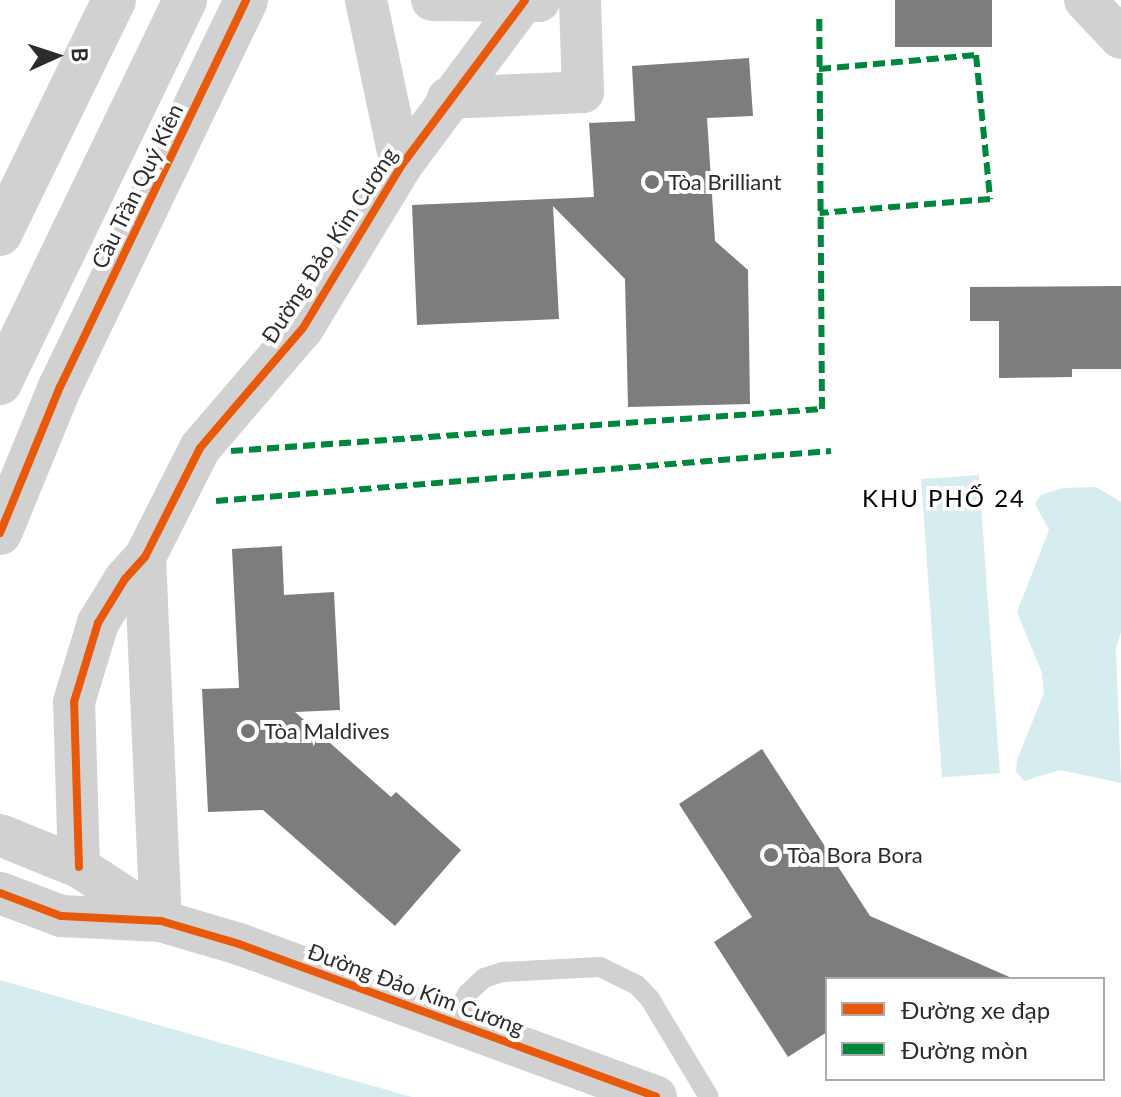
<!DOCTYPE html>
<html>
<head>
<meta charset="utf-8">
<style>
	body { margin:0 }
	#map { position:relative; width:1121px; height:1097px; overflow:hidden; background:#fff; font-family:Lato,sans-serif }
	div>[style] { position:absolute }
	.water>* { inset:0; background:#d6edf0; transform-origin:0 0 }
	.building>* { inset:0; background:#7d7d7d; transform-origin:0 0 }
	.service>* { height:20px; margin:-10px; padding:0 10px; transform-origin:10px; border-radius:10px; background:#d1d1d1 }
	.minor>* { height:42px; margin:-21px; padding:0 21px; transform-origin:21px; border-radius:21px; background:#d1d1d1 }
	.tertiary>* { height:44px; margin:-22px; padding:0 22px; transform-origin:22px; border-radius:22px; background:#d1d1d1 }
	.quiet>* { height:6px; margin-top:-3px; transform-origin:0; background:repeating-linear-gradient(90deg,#00873e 0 12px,transparent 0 18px) }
	.cycleway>* { height:8px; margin:-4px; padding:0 4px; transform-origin:4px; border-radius:4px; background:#e8590c }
	.dots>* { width:22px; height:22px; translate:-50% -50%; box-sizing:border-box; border:4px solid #fff; border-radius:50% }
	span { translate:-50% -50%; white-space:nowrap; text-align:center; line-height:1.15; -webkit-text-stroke:8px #fff; paint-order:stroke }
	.poi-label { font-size:22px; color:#2c2c2c }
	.left { translate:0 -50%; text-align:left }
	.street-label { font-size:22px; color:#2c2c2c }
	.neighbourhood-label { font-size:24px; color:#000; letter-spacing:2px }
	.legend { position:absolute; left:825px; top:977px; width:280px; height:104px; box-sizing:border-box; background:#fff; border:2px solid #ababab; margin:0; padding:10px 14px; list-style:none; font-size:24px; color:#2c2c2c }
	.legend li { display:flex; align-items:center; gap:16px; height:40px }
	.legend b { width:40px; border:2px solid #ababab }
	.north { position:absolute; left:16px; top:16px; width:80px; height:80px; -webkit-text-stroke:6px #fff; paint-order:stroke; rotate:87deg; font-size:22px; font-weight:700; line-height:32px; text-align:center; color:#2c2c2c }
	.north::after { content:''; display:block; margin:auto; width:28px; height:36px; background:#2c2c2c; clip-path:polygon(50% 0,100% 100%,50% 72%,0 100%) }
</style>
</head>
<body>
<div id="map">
	<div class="water">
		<i style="left:979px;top:475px;width:299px;height:58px;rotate:86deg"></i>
		<i style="clip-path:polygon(1096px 487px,1121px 502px,1121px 632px,1116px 648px,1121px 783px,1060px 770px,1024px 781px,1016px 771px,1017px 760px,1044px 693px,1042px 673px,1017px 612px,1049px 530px,1035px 504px,1041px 495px,1063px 488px)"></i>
		<i style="clip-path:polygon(0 980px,412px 1097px,0 1097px)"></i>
	</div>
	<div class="building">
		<i style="left:895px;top:0;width:97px;height:47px"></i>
		<i style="clip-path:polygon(749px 58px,753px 116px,707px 118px,715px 241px,748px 270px,750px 404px,628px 407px,625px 279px,553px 206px,559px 319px,417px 325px,412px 205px,594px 197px,589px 123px,635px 121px,632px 66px)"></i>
		<i style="clip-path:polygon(1121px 286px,1121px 369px,1072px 369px,1072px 377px,999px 378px,999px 321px,970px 321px,970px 287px)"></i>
		<i style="clip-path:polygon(282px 546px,284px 595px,334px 592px,340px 710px,295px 712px,391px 797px,396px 792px,461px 850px,395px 926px,263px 810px,208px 812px,202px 689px,239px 688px,232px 549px)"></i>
		<i style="clip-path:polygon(762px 749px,870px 916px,1014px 979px,827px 979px,827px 1032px,788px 1057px,714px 942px,752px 917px,679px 804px)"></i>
	</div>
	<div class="service">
		<i style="left:453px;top:1020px;width:31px;rotate:-61deg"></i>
		<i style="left:468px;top:993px;width:22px;rotate:-43deg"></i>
		<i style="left:484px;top:978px;width:20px;rotate:-18deg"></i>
		<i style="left:503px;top:972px;width:97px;rotate:-3deg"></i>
		<i style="left:600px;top:967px;width:41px;rotate:25.9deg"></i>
		<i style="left:637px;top:985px;width:19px;rotate:47deg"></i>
		<i style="left:650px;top:999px;width:114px;rotate:59deg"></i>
	</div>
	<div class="minor">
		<i style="left:366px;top:0;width:170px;rotate:78.1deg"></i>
		<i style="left:432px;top:0;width:107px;rotate:0.5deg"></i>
		<i style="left:1085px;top:0;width:52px;rotate:46.5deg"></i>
		<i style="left:448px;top:98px;width:135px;rotate:-2.5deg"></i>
		<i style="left:583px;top:92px;width:92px;rotate:-91.9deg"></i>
		<i style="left:145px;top:557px;width:364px;rotate:87.5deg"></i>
		<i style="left:0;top:835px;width:85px;rotate:22.1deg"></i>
		<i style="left:79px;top:867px;width:97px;rotate:33.2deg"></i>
		<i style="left:79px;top:867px;width:165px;rotate:-91.7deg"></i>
		<i style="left:74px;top:702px;width:83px;rotate:-73.1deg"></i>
		<i style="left:98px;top:623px;width:52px;rotate:-58.5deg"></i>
		<i style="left:125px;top:579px;width:30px;rotate:-48deg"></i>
		<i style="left:145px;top:557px;width:122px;rotate:-63.2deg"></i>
		<i style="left:200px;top:448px;width:158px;rotate:-49.4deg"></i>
		<i style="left:303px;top:328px;width:189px;rotate:-58.8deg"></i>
		<i style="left:401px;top:166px;width:204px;rotate:-53.4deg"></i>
		<i style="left:0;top:893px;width:65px;rotate:20.7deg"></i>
		<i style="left:61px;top:916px;width:100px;rotate:2.9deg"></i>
		<i style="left:161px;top:921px;width:81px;rotate:16.4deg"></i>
		<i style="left:239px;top:944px;width:444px;rotate:20.1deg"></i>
	</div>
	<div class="tertiary">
		<i style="left:0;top:234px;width:260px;rotate:-64deg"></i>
		<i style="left:0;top:383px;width:425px;rotate:-64.2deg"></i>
		<i style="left:0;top:533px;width:158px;rotate:-67.7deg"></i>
		<i style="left:60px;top:387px;width:429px;rotate:-64.3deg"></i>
	</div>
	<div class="quiet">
		<i style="left:819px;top:69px;width:158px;rotate:-5.1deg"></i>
		<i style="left:976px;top:55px;width:145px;rotate:84.4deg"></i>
		<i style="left:990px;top:199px;width:171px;rotate:175.3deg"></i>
		<i style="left:231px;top:451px;width:592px;rotate:-4.06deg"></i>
		<i style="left:822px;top:409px;width:393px;rotate:-90.4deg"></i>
		<i style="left:216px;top:501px;width:617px;rotate:-4.65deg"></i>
	</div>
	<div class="cycleway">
		<i style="left:0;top:533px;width:158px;rotate:-67.7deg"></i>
		<i style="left:60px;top:387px;width:429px;rotate:-64.3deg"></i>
		<i style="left:79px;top:867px;width:165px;rotate:-91.7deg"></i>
		<i style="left:74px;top:702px;width:83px;rotate:-73.1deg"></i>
		<i style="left:98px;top:623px;width:52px;rotate:-58.5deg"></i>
		<i style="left:125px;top:579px;width:30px;rotate:-48deg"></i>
		<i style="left:145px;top:557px;width:122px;rotate:-63.2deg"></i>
		<i style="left:200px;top:448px;width:158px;rotate:-49.4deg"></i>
		<i style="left:303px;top:328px;width:189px;rotate:-58.8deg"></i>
		<i style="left:401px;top:166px;width:207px;rotate:-53.2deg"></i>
		<i style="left:0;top:893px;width:65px;rotate:20.7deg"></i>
		<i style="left:61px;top:916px;width:100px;rotate:2.9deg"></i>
		<i style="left:161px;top:921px;width:81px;rotate:16.4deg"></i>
		<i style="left:239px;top:944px;width:444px;rotate:20.1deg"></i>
	</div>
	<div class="dots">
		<i style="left:652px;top:182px;background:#767676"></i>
		<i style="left:248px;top:731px;background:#767676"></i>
		<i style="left:771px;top:855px;background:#767676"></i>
	</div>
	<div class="poi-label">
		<span class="left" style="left:668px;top:182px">Tòa Brilliant</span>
		<span class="left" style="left:264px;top:731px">Tòa Maldives</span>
		<span class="left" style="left:787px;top:855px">Tòa Bora Bora</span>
	</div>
	<div class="street-label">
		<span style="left:137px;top:186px;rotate:-64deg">Cầu Trần Quý Kiên</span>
		<span style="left:329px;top:245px;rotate:-57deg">Đường Đảo Kim Cương</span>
		<span style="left:416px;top:989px;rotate:20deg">Đường Đảo Kim Cương</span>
	</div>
	<div class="neighbourhood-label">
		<span style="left:944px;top:498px">KHU PHỐ 24</span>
	</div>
	<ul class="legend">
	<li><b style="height:10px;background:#e8590c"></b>Đường xe đạp</li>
	<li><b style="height:10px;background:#00873e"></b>Đường mòn</li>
	</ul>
	<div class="north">B</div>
</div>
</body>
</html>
